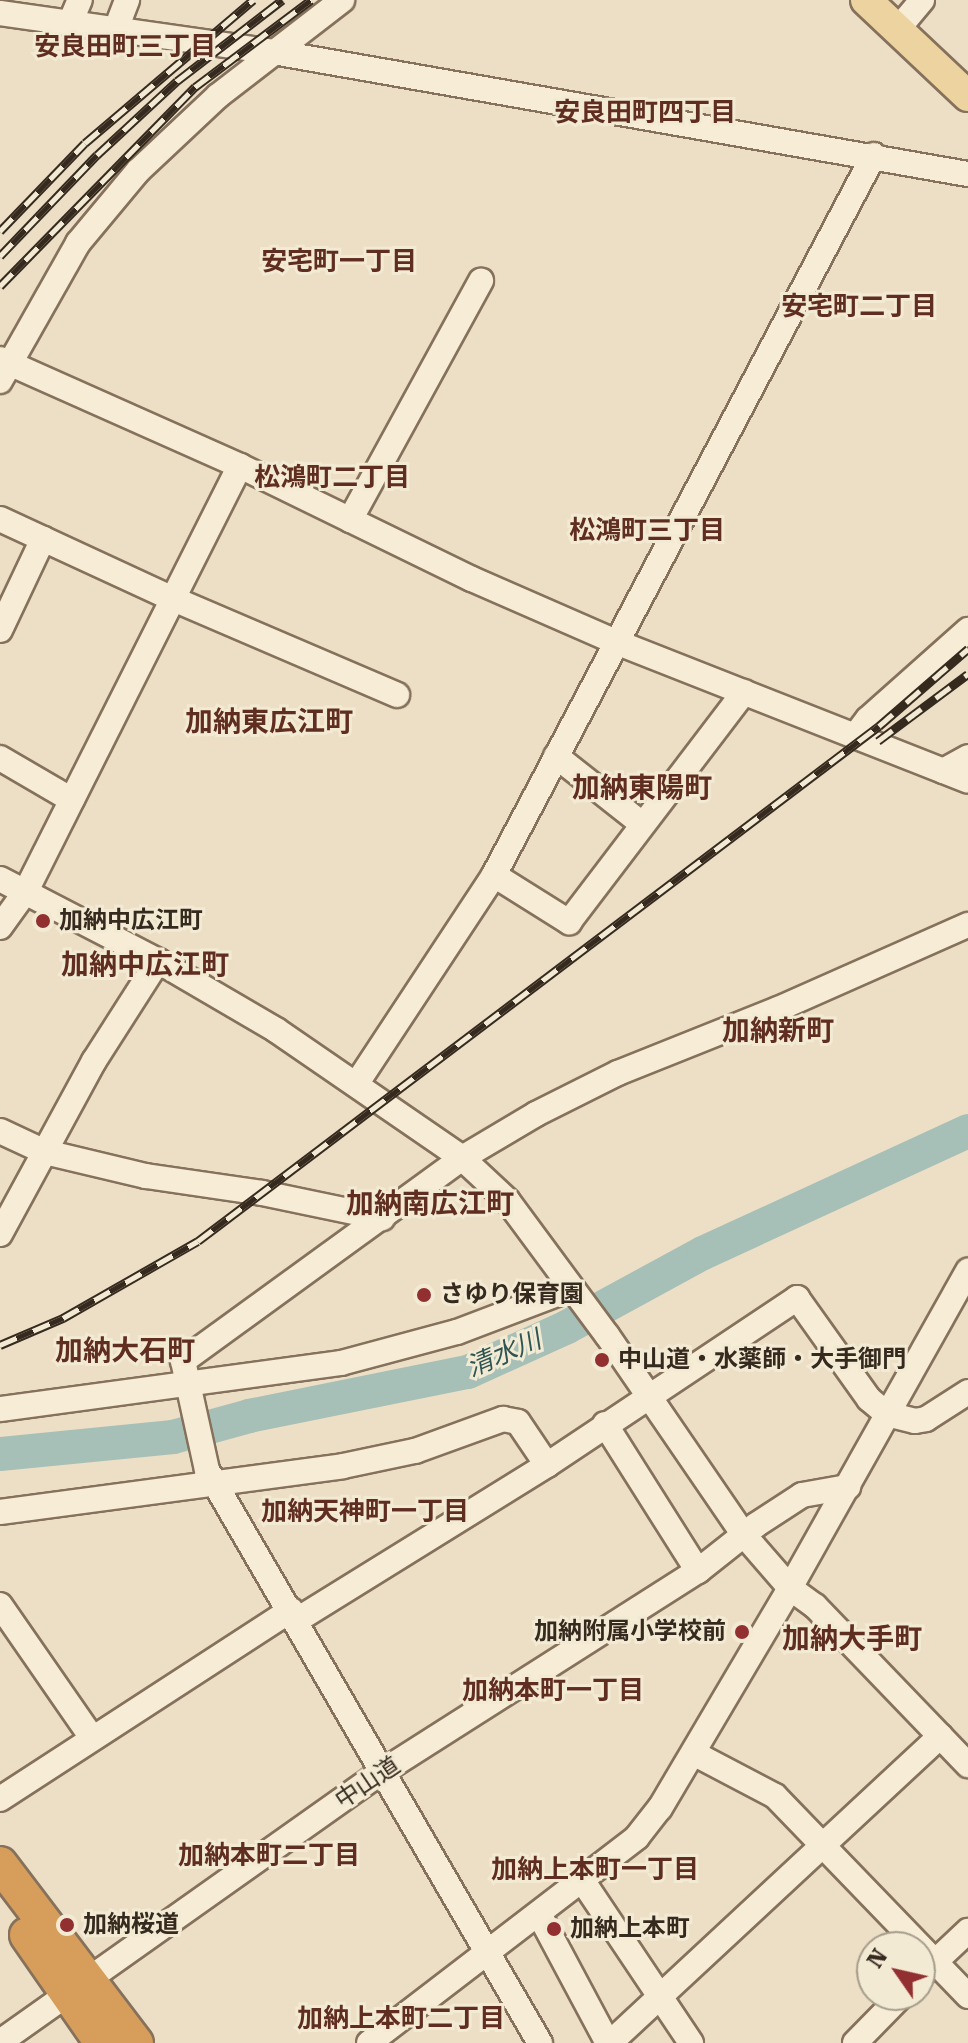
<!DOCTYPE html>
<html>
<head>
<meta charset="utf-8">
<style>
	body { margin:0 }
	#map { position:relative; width:968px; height:2043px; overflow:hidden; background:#ecdfc5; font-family:"Roboto Serif","Noto Sans JP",serif }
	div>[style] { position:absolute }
	.river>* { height:34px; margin:-17px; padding:0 17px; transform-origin:17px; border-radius:17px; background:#a6bfb7 }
	.roads { filter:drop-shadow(2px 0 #85715c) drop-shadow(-2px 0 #85715c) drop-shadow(0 2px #85715c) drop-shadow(0 -2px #85715c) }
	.minor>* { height:24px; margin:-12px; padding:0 12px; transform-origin:12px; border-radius:12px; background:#f7edd7 }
	.major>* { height:30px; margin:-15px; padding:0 15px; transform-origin:15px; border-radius:15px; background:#edd39f }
	.highway>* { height:34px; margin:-17px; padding:0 17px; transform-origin:17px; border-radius:17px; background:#d69e5a }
	.rail>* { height:9px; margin-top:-4.5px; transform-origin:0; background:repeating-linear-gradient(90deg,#f3ead4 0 18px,#362a1f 0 36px); box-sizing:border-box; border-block:2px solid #362a1f }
	.dots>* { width:22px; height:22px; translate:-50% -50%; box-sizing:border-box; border:4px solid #f3ead4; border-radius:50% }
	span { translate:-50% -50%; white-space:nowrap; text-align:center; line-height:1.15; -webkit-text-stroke:6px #f3ead4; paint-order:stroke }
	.poi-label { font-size:24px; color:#362a1f; font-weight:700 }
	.left { translate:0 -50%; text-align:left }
	.right { translate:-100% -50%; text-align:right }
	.street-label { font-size:24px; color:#362a1f }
	.neighbourhood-label { font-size:26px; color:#602d21; font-weight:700 }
	.water-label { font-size:26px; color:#2f5552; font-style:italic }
	.quarter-label { font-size:28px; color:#602d21; font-weight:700 }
	.north { position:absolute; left:856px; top:1931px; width:80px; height:80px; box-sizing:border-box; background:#f3ead4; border:2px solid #a79d8c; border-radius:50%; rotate:304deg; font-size:22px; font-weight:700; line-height:32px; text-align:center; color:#362a1f }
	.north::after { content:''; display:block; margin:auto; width:28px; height:36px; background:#912f31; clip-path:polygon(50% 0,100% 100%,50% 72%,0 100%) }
</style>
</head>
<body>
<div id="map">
	<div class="river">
		<i style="left:0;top:1454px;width:174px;rotate:-5.6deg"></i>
		<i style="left:173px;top:1437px;width:79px;rotate:-15.4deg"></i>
		<i style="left:249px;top:1416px;width:223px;rotate:-11.4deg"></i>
		<i style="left:468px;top:1372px;width:109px;rotate:-24.4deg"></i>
		<i style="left:567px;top:1327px;width:155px;rotate:-28.6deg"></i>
		<i style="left:703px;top:1253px;width:292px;rotate:-24.7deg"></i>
	</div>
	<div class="roads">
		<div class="minor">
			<i style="left:0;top:13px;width:276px;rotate:8.1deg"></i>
			<i style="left:273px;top:52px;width:706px;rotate:9.96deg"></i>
			<i style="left:70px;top:23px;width:25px;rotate:-67deg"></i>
			<i style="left:116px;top:29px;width:31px;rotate:-69deg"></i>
			<i style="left:897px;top:30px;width:39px;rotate:-50deg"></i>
			<i style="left:0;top:359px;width:263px;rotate:24deg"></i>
			<i style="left:240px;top:466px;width:258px;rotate:26deg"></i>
			<i style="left:472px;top:579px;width:157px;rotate:23.6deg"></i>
			<i style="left:616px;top:642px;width:378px;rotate:21.5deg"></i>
			<i style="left:0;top:381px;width:159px;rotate:-60.5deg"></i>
			<i style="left:78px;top:243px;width:94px;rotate:-50.2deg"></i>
			<i style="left:138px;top:171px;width:110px;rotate:-43.2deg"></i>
			<i style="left:218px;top:96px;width:157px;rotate:-37.7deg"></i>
			<i style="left:0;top:519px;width:188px;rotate:24.8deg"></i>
			<i style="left:171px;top:598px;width:246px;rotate:23.2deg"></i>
			<i style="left:350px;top:520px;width:273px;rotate:-61.3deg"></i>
			<i style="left:0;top:630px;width:101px;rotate:-64.7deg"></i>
			<i style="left:855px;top:736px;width:21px;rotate:-53deg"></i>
			<i style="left:868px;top:719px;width:134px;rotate:-41.7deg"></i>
			<i style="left:556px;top:756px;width:110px;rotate:38.3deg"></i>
			<i style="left:0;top:758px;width:83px;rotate:30.3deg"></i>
			<i style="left:943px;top:771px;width:29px;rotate:-29deg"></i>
			<i style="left:494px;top:875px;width:89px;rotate:32.1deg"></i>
			<i style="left:569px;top:922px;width:289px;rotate:-52.7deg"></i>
			<i style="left:0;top:879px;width:178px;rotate:27.4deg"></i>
			<i style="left:158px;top:961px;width:137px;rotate:30.3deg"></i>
			<i style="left:276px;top:1030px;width:226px;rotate:34.5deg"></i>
			<i style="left:462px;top:1158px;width:62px;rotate:43deg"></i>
			<i style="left:507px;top:1200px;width:168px;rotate:53.5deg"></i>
			<i style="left:607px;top:1335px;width:242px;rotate:55.6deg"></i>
			<i style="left:744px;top:1535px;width:70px;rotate:49deg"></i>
			<i style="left:790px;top:1588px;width:31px;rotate:36deg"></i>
			<i style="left:815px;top:1606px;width:221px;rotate:46.1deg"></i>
			<i style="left:0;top:927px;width:44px;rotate:-54.2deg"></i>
			<i style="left:26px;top:891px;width:476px;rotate:-63.3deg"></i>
			<i style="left:357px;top:1083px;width:249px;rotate:-56.6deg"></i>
			<i style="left:494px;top:875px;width:814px;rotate:-62.18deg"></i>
			<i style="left:0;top:1131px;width:50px;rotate:25deg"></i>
			<i style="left:45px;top:1152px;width:104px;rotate:13.4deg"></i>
			<i style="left:146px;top:1176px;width:117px;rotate:8.3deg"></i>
			<i style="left:262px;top:1193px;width:123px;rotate:11.8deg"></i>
			<i style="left:0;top:1234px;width:197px;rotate:-61.5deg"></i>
			<i style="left:94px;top:1061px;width:119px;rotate:-57.4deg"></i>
			<i style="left:0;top:1409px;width:344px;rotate:-7.7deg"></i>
			<i style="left:341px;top:1363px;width:120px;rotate:-15deg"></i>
			<i style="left:457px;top:1332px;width:121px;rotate:-20.8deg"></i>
			<i style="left:605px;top:1424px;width:174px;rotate:57.7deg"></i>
			<i style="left:0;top:1512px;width:346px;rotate:-7.6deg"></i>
			<i style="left:343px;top:1466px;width:74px;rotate:-11.8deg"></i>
			<i style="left:415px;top:1451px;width:94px;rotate:-20deg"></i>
			<i style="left:503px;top:1419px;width:15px;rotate:11deg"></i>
			<i style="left:518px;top:1422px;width:52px;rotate:56deg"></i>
			<i style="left:0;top:1605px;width:162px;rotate:55.3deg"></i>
			<i style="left:297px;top:1620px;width:294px;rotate:-31.8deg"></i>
			<i style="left:547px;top:1465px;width:301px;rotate:-33.7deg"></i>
			<i style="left:797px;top:1298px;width:124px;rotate:54.5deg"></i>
			<i style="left:869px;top:1399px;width:23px;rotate:40deg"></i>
			<i style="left:887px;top:1414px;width:29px;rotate:14deg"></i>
			<i style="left:915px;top:1421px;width:11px;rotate:-10deg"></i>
			<i style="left:926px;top:1419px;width:50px;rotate:-32.7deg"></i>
			<i style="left:695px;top:1754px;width:90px;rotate:27.7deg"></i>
			<i style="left:775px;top:1796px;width:278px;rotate:46deg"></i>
			<i style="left:0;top:1799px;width:347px;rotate:-33deg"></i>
			<i style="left:582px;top:1880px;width:196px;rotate:56.2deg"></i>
			<i style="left:539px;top:1914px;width:146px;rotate:61.9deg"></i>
			<i style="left:920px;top:1976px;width:66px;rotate:-43.2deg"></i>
			<i style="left:0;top:2042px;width:468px;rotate:-35.3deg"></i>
			<i style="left:382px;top:1772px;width:375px;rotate:-32.5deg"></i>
			<i style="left:698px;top:1571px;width:74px;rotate:-38.4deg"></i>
			<i style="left:756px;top:1525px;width:55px;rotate:-33.1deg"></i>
			<i style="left:802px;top:1495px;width:47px;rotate:-9.9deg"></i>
			<i style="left:369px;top:2043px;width:338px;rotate:-37.5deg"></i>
			<i style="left:637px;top:1837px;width:37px;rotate:-52deg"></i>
			<i style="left:660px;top:1808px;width:256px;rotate:-59.4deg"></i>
			<i style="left:790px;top:1588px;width:364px;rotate:-60.7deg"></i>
			<i style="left:540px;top:2043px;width:663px;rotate:-120.16deg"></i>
			<i style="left:207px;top:1470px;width:112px;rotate:-102.4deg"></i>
			<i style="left:183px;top:1361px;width:345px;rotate:-36deg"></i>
			<i style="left:462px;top:1158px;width:86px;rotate:-30.7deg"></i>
			<i style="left:536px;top:1114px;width:92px;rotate:-26.6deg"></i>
			<i style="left:618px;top:1073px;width:172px;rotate:-21.8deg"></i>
			<i style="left:778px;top:1009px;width:208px;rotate:-23.9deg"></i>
			<i style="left:610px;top:2043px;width:451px;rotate:-42.9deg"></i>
			<i style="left:855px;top:2043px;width:67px;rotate:-45.6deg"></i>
		</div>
		<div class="major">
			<i style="left:866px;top:0;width:140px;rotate:43.3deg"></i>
		</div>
		<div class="highway">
			<i style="left:0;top:1864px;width:225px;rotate:52.8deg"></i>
			<i style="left:27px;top:1935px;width:131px;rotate:55.2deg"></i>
		</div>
	</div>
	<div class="rail">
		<i style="left:0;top:231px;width:122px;rotate:-46deg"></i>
		<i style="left:85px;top:143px;width:221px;rotate:-40.4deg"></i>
		<i style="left:0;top:256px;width:140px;rotate:-46.2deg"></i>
		<i style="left:97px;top:155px;width:109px;rotate:-42.8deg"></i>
		<i style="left:177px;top:81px;width:133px;rotate:-37.6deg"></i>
		<i style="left:0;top:286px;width:279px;rotate:-45.6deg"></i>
		<i style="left:195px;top:87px;width:145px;rotate:-36.9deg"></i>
		<i style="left:878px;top:741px;width:112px;rotate:-36.7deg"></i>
		<i style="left:0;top:1345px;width:69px;rotate:-23.2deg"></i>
		<i style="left:63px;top:1318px;width:155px;rotate:-29.7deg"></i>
		<i style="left:198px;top:1241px;width:854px;rotate:-37.1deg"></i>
		<i style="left:879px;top:726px;width:118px;rotate:-40.9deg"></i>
	</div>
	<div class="dots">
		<i style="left:43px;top:921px;background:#912f31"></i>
		<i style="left:424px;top:1295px;background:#912f31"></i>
		<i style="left:602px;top:1360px;background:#912f31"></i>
		<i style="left:742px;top:1632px;background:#912f31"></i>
		<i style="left:67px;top:1925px;background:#912f31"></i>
		<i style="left:554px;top:1929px;background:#912f31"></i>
	</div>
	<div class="poi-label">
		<span class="left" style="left:59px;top:921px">加納中広江町</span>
		<span class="left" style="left:440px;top:1295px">さゆり保育園</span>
		<span class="left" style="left:618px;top:1360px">中山道・水薬師・大手御門</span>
		<span class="right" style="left:726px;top:1632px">加納附属小学校前</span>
		<span class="left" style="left:83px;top:1925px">加納桜道</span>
		<span class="left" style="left:570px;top:1929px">加納上本町</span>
	</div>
	<div class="street-label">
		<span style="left:368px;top:1783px;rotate:-34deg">中山道</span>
	</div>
	<div class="neighbourhood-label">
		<span style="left:125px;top:47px">安良田町三丁目</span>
		<span style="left:645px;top:113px">安良田町四丁目</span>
		<span style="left:339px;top:262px">安宅町一丁目</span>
		<span style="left:859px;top:307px">安宅町二丁目</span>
		<span style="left:332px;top:478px">松鴻町二丁目</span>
		<span style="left:647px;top:531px">松鴻町三丁目</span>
		<span style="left:365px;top:1512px">加納天神町一丁目</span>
		<span style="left:553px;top:1691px">加納本町一丁目</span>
		<span style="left:269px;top:1856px">加納本町二丁目</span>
		<span style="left:595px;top:1870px">加納上本町一丁目</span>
		<span style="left:401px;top:2019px">加納上本町二丁目</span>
	</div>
	<div class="water-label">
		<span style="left:504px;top:1354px;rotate:-23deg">清水川</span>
	</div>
	<div class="quarter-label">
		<span style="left:269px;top:722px">加納東広江町</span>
		<span style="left:642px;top:788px">加納東陽町</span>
		<span style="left:145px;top:965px">加納中広江町</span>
		<span style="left:778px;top:1031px">加納新町</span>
		<span style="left:430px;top:1204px">加納南広江町</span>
		<span style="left:125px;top:1351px">加納大石町</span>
		<span style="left:852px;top:1639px">加納大手町</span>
	</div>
	<div class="north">N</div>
</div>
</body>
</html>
